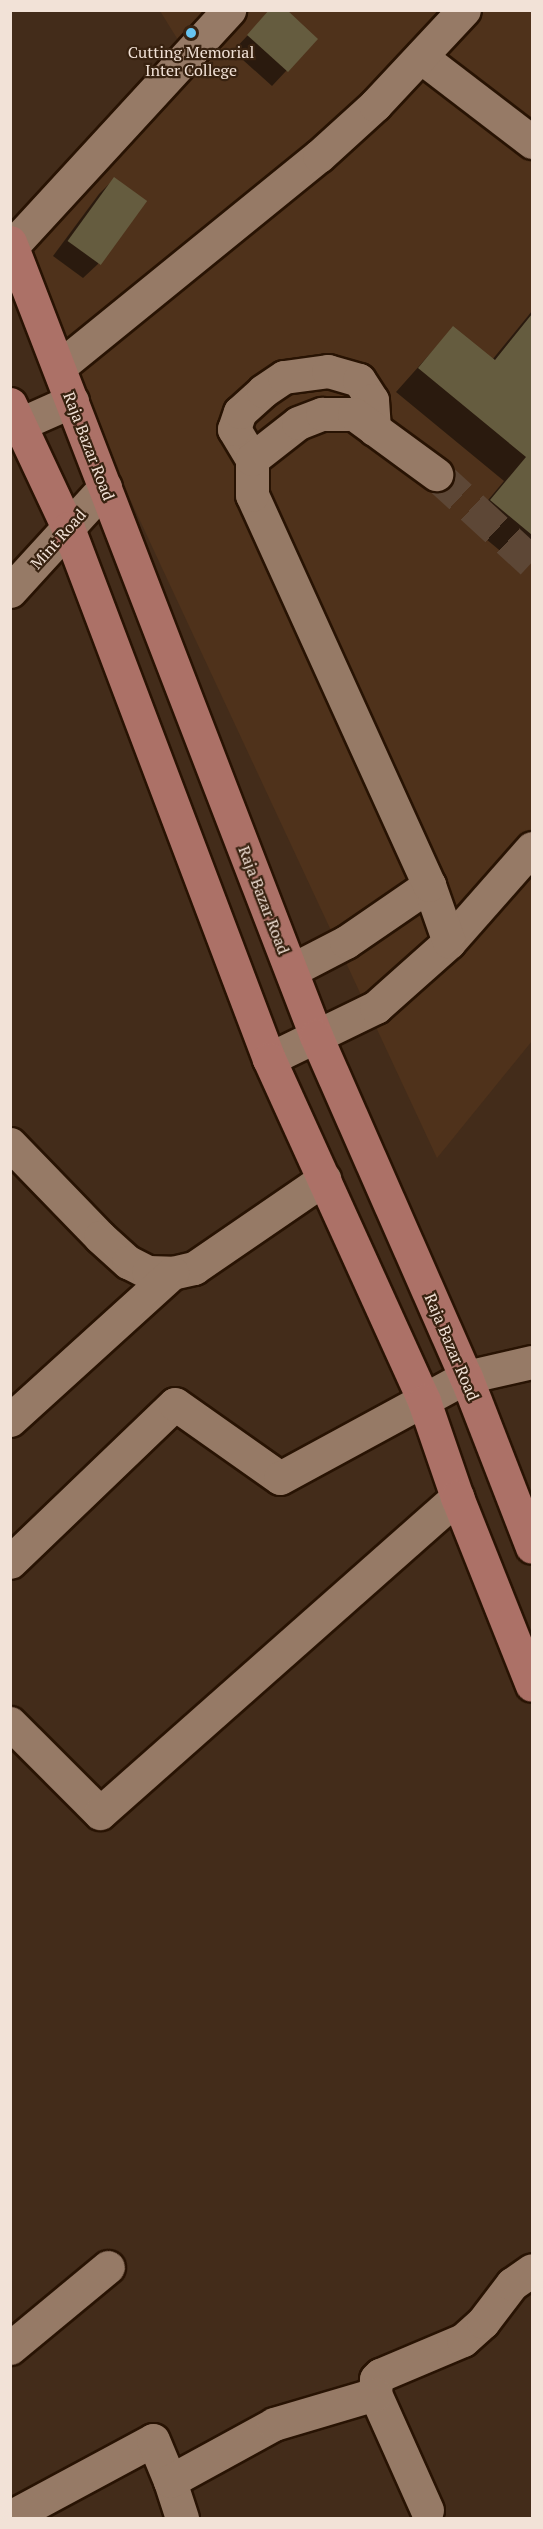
<!DOCTYPE html>
<html>
<head>
<meta charset="utf-8">
<style>
	body { margin:0 }
	#map { position:relative; width:543px; height:2529px; overflow:hidden; background:#432c1a; font-family:"PT Serif",serif }
	div>[style] { position:absolute }
	.built>* { inset:0; background:#4f321b }
	.shadow>* { inset:0; background:#0007 }
	.building>* { inset:0; background:#655c3f; transform-origin:0 0 }
	.minor-tunnel>* { height:33px; margin-top:-16.5px; transform-origin:0; background:repeating-linear-gradient(90deg,#5d4736 0 33px,transparent 0 49px) }
	.roads { filter:drop-shadow(2px 0 #281303) drop-shadow(-2px 0 #281303) drop-shadow(0 2px #281303) drop-shadow(0 -2px #281303) }
	.minor>* { height:33px; margin:-16.5px; padding:0 16.5px; transform-origin:16.5px; border-radius:16.5px; background:#967a66 }
	.major>* { height:33px; margin:-16.5px; padding:0 16.5px; transform-origin:16.5px; border-radius:16.5px; background:#ac7167 }
	.dots>* { width:16px; height:16px; translate:-50% -50%; box-sizing:border-box; border:3px solid #382210; border-radius:50% }
	span { translate:-50% -50%; white-space:nowrap; text-align:center; line-height:1.15; -webkit-text-stroke:4.5px #382210; paint-order:stroke }
	.poi-label { font-size:16px; color:#f2e2d7 }
	.street-label { font-size:16px; color:#f2e2d7 }
	.frame { position:absolute; inset:0; border:12px solid #f2e2d7; pointer-events:none }
</style>
</head>
<body>
<div id="map">
	<div class="built">
		<i style="clip-path:polygon(160px 11px,229px 11px,188px 56px)"></i>
		<i style="clip-path:polygon(237px 11px,532px 11px,532px 1041px,437px 1158px,12px 246px)"></i>
	</div>
	<div class="shadow">
		<i style="clip-path:polygon(263px 19px,316px 39px,272px 86px,233px 51px)"></i>
		<i style="clip-path:polygon(114px 179px,98px 264px,83px 278px,53px 256px,99px 194px)"></i>
		<i style="clip-path:polygon(532px 311px,532px 560px,526px 554px,516px 564px,468px 524px,504px 481px,396px 392px,453px 328px,492px 360px)"></i>
	</div>
	<div class="building">
		<i style="clip-path:polygon(269px 10px,287px 10px,318px 39px,288px 72px,247px 35px)"></i>
		<i style="left:114px;top:177px;width:41px;height:79px;rotate:36deg"></i>
		<i style="clip-path:polygon(532px 314px,532px 535px,490px 500px,526px 457px,418px 368px,453px 326px,495px 360px)"></i>
	</div>
	<div class="minor-tunnel">
		<i style="left:436px;top:474px;width:130px;rotate:42.5deg"></i>
	</div>
	<div class="roads">
		<div class="minor">
			<i style="left:421px;top:57px;width:140px;rotate:37.4deg"></i>
			<i style="left:12px;top:246px;width:321px;rotate:-47.4deg"></i>
			<i style="left:59px;top:367px;width:335px;rotate:-39.1deg"></i>
			<i style="left:319px;top:156px;width:76px;rotate:-42.3deg"></i>
			<i style="left:375px;top:105px;width:130px;rotate:-46.9deg"></i>
			<i style="left:10px;top:415px;width:13px;rotate:42deg"></i>
			<i style="left:20px;top:424px;width:57px;rotate:-23.9deg"></i>
			<i style="left:252px;top:459px;width:35px;rotate:-121deg"></i>
			<i style="left:234px;top:429px;width:18px;rotate:-71deg"></i>
			<i style="left:240px;top:412px;width:31px;rotate:-42deg"></i>
			<i style="left:263px;top:391px;width:25px;rotate:-34deg"></i>
			<i style="left:284px;top:377px;width:44px;rotate:-7.8deg"></i>
			<i style="left:328px;top:371px;width:32px;rotate:16deg"></i>
			<i style="left:359px;top:380px;width:24px;rotate:57deg"></i>
			<i style="left:372px;top:400px;width:29px;rotate:86deg"></i>
			<i style="left:10px;top:591px;width:141px;rotate:-47.6deg"></i>
			<i style="left:449px;top:942px;width:125px;rotate:-48.6deg"></i>
			<i style="left:292px;top:970px;width:61px;rotate:-27.4deg"></i>
			<i style="left:346px;top:942px;width:101px;rotate:-34.5deg"></i>
			<i style="left:269px;top:1059px;width:119px;rotate:-25.9deg"></i>
			<i style="left:376px;top:1007px;width:98px;rotate:-41.7deg"></i>
			<i style="left:449px;top:942px;width:60px;rotate:-109.3deg"></i>
			<i style="left:429px;top:885px;width:428px;rotate:-114.4deg"></i>
			<i style="left:252px;top:495px;width:36px;rotate:-90deg"></i>
			<i style="left:252px;top:459px;width:58px;rotate:-38deg"></i>
			<i style="left:298px;top:423px;width:26px;rotate:-21deg"></i>
			<i style="left:322px;top:414px;width:32px"></i>
			<i style="left:354px;top:414px;width:102px;rotate:36.2deg"></i>
			<i style="left:10px;top:1144px;width:129px;rotate:45.9deg"></i>
			<i style="left:100px;top:1237px;width:38px;rotate:42deg"></i>
			<i style="left:128px;top:1262px;width:22px;rotate:27deg"></i>
			<i style="left:148px;top:1272px;width:24px;rotate:2deg"></i>
			<i style="left:172px;top:1273px;width:23px;rotate:-13deg"></i>
			<i style="left:194px;top:1268px;width:158px;rotate:-34.4deg"></i>
			<i style="left:10px;top:1420px;width:219px;rotate:-42.2deg"></i>
			<i style="left:10px;top:1562px;width:228px;rotate:-43.8deg"></i>
			<i style="left:175px;top:1404px;width:128px;rotate:35.2deg"></i>
			<i style="left:280px;top:1478px;width:212px;rotate:-28.5deg"></i>
			<i style="left:466px;top:1377px;width:68px;rotate:-12.8deg"></i>
			<i style="left:10px;top:1723px;width:127px;rotate:45deg"></i>
			<i style="left:100px;top:1813px;width:477px;rotate:-41.5deg"></i>
			<i style="left:10px;top:2348px;width:127px;rotate:-39.6deg"></i>
			<i style="left:170px;top:2481px;width:39px;rotate:72deg"></i>
			<i style="left:427px;top:2510px;width:127px;rotate:-114.1deg"></i>
			<i style="left:375px;top:2394px;width:15px;rotate:-86deg"></i>
			<i style="left:376px;top:2379px;width:6px;rotate:-45deg"></i>
			<i style="left:380px;top:2375px;width:90px;rotate:-22.9deg"></i>
			<i style="left:463px;top:2340px;width:27px;rotate:-42deg"></i>
			<i style="left:483px;top:2322px;width:48px;rotate:-52.7deg"></i>
			<i style="left:512px;top:2284px;width:24px;rotate:-35deg"></i>
			<i style="left:10px;top:2517px;width:162px;rotate:-28.3deg"></i>
			<i style="left:153px;top:2440px;width:44px;rotate:67.5deg"></i>
			<i style="left:170px;top:2481px;width:119px;rotate:-28.7deg"></i>
			<i style="left:274px;top:2424px;width:105px;rotate:-16.5deg"></i>
		</div>
		<div class="major">
			<i style="left:10px;top:242px;width:851px;rotate:68.92deg"></i>
			<i style="left:316px;top:1036px;width:373px;rotate:66.3deg"></i>
			<i style="left:466px;top:1377px;width:182px;rotate:68.8deg"></i>
			<i style="left:10px;top:404px;width:137px;rotate:64.9deg"></i>
			<i style="left:68px;top:528px;width:568px;rotate:69.27deg"></i>
			<i style="left:269px;top:1059px;width:375px;rotate:65.6deg"></i>
			<i style="left:424px;top:1401px;width:102px;rotate:71deg"></i>
			<i style="left:457px;top:1497px;width:202px;rotate:68.3deg"></i>
		</div>
	</div>
	<div class="dots">
		<i style="left:191px;top:33px;background:#67c4f0"></i>
	</div>
	<div class="poi-label">
		<span style="left:191px;top:61px">Cutting Memorial<br>Inter College</span>
	</div>
	<div class="street-label">
		<span style="left:89px;top:446px;rotate:69deg">Raja Bazar Road</span>
		<span style="left:58px;top:539px;rotate:-48deg">Mint Road</span>
		<span style="left:264px;top:900px;rotate:69deg">Raja Bazar Road</span>
		<span style="left:452px;top:1347px;rotate:67deg">Raja Bazar Road</span>
	</div>
	<div class="frame"></div>
</div>
</body>
</html>
